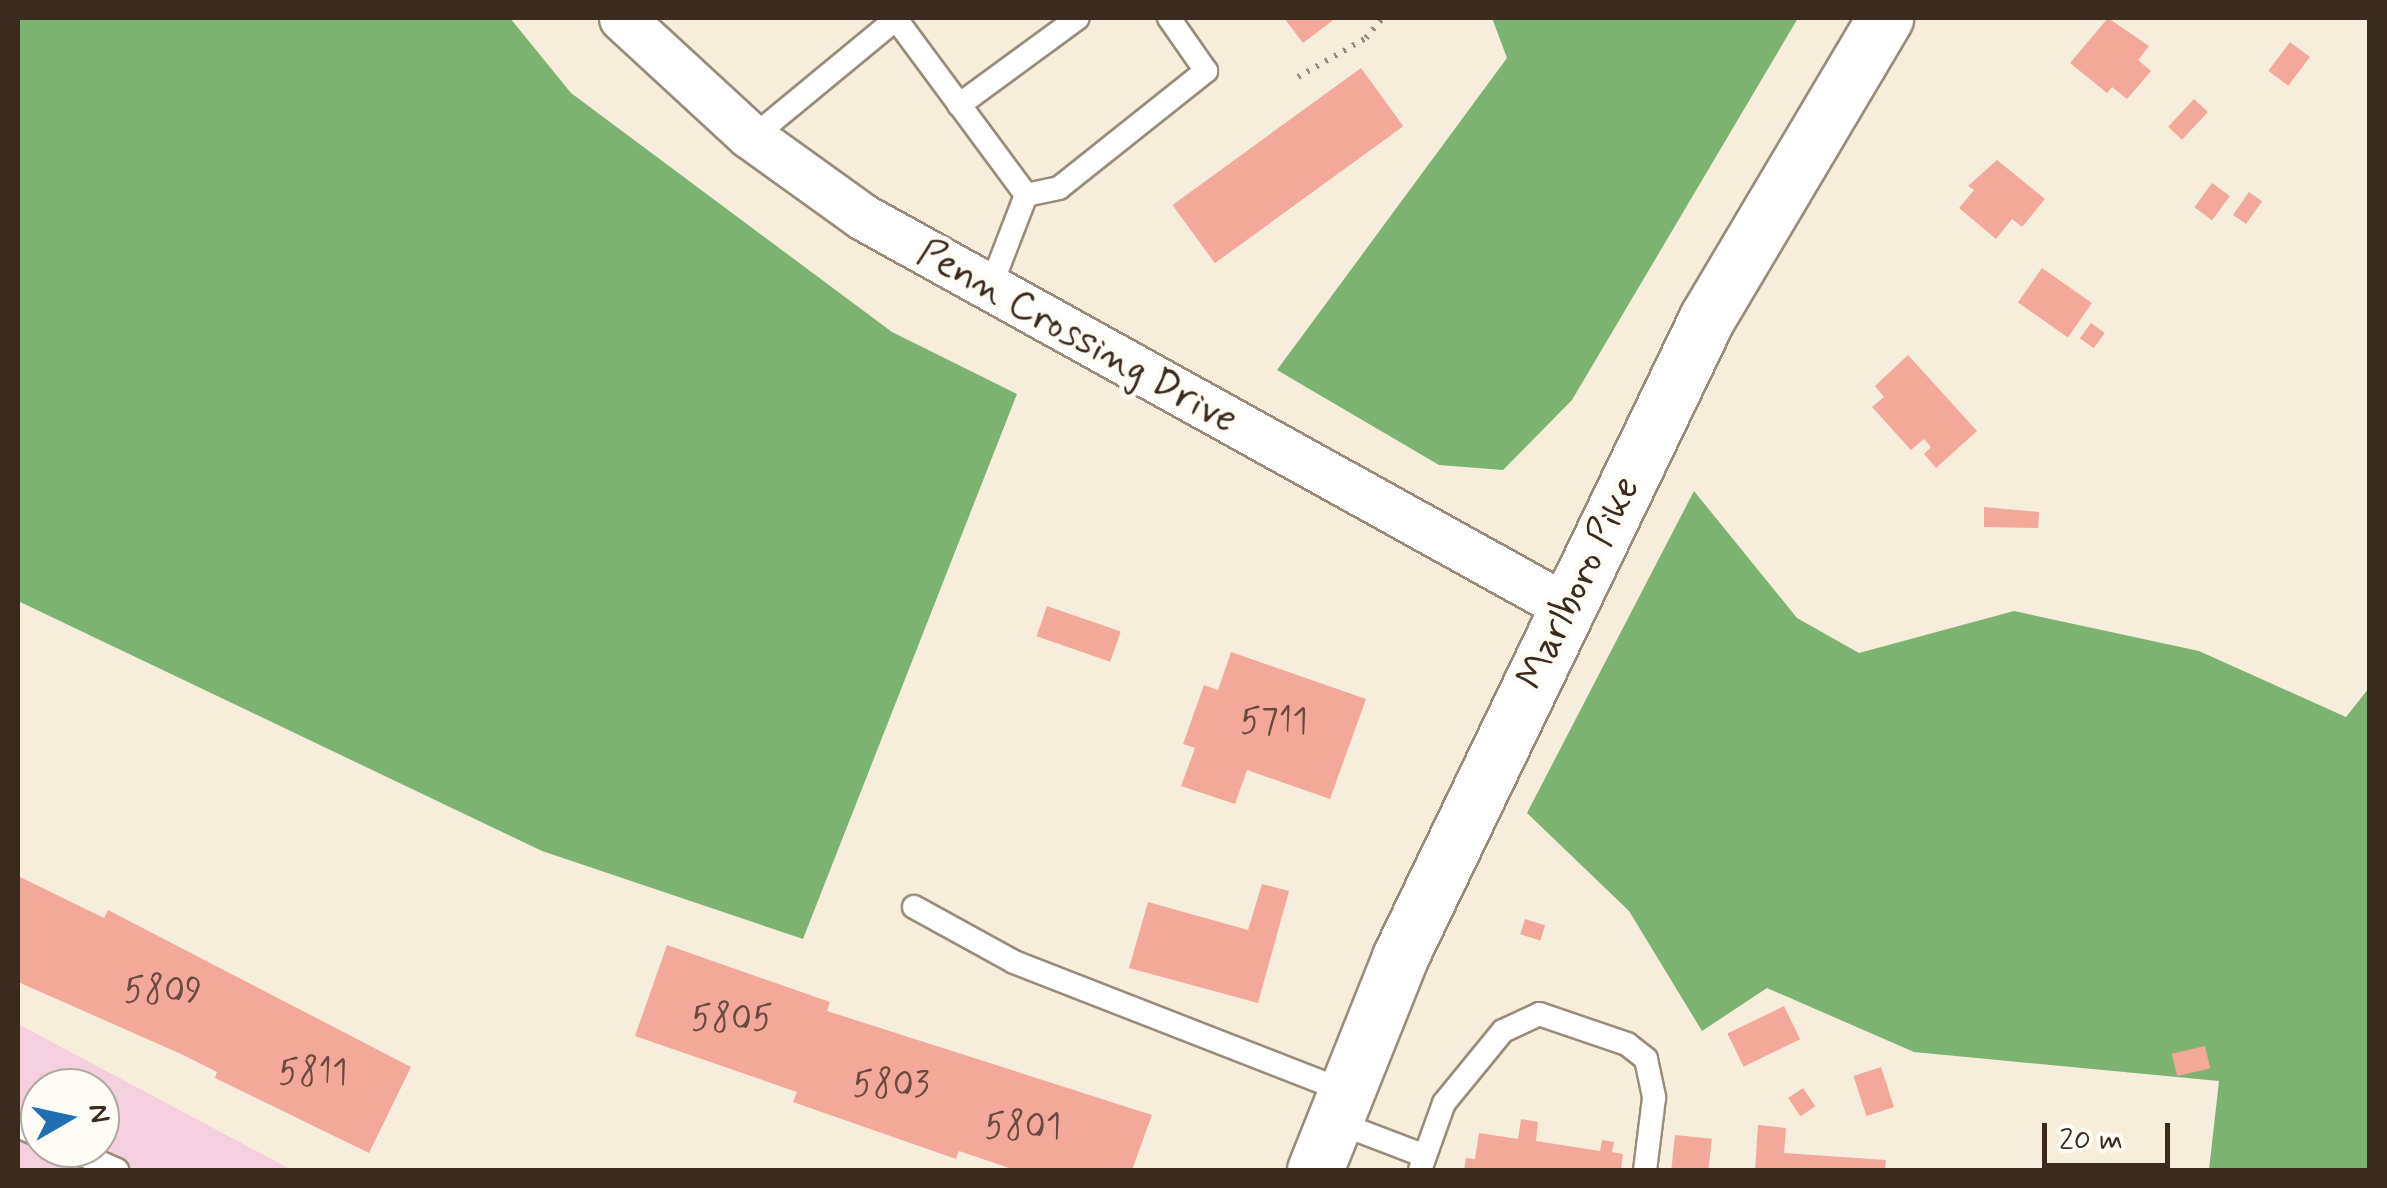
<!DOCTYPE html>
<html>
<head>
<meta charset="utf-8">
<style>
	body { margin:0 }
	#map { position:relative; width:2387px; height:1188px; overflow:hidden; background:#f6eedb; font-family:Mynerve,sans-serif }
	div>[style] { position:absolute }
	.built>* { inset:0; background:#f4cfde }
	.forest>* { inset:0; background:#7db370 }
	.building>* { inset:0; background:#f2a99a; transform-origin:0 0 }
	.path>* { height:6px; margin-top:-3px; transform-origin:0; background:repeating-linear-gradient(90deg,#988c7c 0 2.5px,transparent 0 10.5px) }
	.roads { filter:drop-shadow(2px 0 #988c7c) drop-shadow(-2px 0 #988c7c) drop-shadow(0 2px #988c7c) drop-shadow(0 -2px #988c7c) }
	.service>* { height:22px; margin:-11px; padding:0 11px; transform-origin:11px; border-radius:11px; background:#fff }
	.minor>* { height:45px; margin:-22.5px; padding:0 22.5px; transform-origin:22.5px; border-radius:22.5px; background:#fff }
	.secondary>* { height:55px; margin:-27.5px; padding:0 27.5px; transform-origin:27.5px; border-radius:27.5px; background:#fff }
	span { translate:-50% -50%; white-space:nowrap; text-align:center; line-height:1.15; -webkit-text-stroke:10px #fdfcf7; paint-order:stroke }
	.number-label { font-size:35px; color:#694a3d }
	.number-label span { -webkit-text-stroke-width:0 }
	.street-label { font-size:40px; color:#3b2a1e }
	.frame { position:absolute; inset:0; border:20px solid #3b2a1e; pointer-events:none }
	.north { position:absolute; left:20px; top:1068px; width:100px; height:100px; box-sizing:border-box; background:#fdfcf7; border:2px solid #afa8a0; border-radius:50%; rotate:81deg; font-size:28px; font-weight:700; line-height:40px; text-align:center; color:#3b2a1e }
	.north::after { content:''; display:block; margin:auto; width:35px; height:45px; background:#1f6fb2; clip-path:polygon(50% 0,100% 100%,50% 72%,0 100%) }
	.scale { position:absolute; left:2042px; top:1123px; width:128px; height:45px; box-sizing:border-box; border:5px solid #3b2a1e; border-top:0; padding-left:12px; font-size:30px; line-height:35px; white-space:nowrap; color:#3b2a1e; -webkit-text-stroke:8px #fdfcf7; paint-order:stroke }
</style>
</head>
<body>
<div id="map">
	<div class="built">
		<i style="clip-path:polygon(evenodd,18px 1024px,292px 1170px,18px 1170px,18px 1024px,40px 1088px,100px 1088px,100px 1148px,40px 1148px,40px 1088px)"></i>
	</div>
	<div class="forest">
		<i style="clip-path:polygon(18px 18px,510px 18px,571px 93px,892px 332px,1017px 394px,803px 939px,542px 851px,18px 601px)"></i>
		<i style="clip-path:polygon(1492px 18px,1798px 18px,1572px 400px,1503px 470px,1439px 465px,1277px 370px,1507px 58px)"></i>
		<i style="clip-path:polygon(1694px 491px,1797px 618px,1859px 653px,2014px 611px,2199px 651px,2346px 717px,2369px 688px,2369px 1170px,2209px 1170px,2219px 1081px,1914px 1052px,1767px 988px,1702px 1031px,1629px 911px,1527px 813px)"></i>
	</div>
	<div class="building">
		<i style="clip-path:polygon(1284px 18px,1336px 18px,1303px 43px)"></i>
		<i style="clip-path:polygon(2108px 18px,2149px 46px,2138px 60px,2151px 71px,2127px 99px,2112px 87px,2107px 93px,2070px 63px)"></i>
		<i style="left:2290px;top:42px;width:25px;height:36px;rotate:37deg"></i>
		<i style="left:1361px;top:68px;width:72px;height:233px;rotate:54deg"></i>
		<i style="left:2194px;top:99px;width:19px;height:38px;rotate:43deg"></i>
		<i style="clip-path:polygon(1997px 160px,2045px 199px,2022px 227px,2012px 219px,1996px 239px,1959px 208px,1974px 190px,1968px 186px)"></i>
		<i style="left:2212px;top:183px;width:22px;height:30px;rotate:36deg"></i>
		<i style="left:2249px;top:192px;width:16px;height:28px;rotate:35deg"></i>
		<i style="left:2042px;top:268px;width:61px;height:42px;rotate:35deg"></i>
		<i style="left:2091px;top:323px;width:17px;height:19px;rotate:36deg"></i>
		<i style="clip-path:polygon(1908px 355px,1977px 431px,1936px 468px,1924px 454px,1931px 447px,1924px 439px,1911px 450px,1872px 407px,1884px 397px,1875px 386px)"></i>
		<i style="clip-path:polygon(1984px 507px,2039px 512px,2038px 528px,1984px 527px)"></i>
		<i style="left:1047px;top:606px;width:78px;height:32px;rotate:19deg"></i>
		<i style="clip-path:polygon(1231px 652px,1366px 699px,1330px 799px,1247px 770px,1235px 804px,1181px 786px,1195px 748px,1183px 744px,1204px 685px,1218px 690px)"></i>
		<i style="clip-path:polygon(18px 876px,104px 918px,108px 910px,411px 1067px,369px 1153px,215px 1078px,217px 1072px,181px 1054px,18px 982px)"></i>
		<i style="clip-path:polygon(1262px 884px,1289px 891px,1258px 1003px,1129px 968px,1148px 902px,1248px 930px)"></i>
		<i style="left:1525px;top:919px;width:21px;height:16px;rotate:17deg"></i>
		<i style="clip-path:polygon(667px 945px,830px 1002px,827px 1011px,1152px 1115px,1132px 1170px,1015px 1170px,959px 1151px,956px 1159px,793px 1102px,797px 1092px,635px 1036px)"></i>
		<i style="left:1784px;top:1006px;width:37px;height:63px;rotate:64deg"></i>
		<i style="left:2205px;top:1046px;width:23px;height:34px;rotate:77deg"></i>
		<i style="left:1881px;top:1067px;width:42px;height:29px;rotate:72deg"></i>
		<i style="left:1803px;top:1088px;width:22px;height:18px;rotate:56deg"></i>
		<i style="clip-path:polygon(1521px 1119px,1538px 1122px,1536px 1141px,1600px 1151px,1602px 1140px,1614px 1142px,1612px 1152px,1623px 1154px,1621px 1170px,1464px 1170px,1466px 1158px,1475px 1159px,1479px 1133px,1518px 1139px)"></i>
		<i style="clip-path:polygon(1758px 1125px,1786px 1128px,1784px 1153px,1886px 1160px,1885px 1170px,1755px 1170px)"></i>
		<i style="left:1675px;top:1135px;width:37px;height:35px;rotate:6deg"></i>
	</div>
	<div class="path">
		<i style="left:1298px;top:77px;width:78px;rotate:-29.8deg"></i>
		<i style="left:1366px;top:38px;width:26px;rotate:-51deg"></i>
	</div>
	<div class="roads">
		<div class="service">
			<i style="left:959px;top:105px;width:147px;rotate:-36.2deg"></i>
			<i style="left:753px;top:137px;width:185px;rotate:-39.5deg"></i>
			<i style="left:896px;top:19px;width:219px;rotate:53.5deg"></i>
			<i style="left:1026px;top:195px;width:103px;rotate:111.1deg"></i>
			<i style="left:1026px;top:195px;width:34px;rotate:-12deg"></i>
			<i style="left:1059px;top:188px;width:188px;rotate:-38.5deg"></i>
			<i style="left:1206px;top:71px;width:65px;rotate:-124.9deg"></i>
			<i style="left:914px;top:907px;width:114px;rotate:28.8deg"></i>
			<i style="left:1014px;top:962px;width:357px;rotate:21.3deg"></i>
			<i style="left:1336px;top:1122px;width:95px;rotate:20.9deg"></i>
			<i style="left:18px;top:1126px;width:24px;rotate:24deg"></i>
			<i style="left:67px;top:1148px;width:55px;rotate:23.7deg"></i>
			<i style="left:1420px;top:1170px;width:71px;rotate:-70.3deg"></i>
			<i style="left:1444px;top:1103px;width:93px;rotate:-50.7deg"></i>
			<i style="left:1503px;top:1031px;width:40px;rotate:-25deg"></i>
			<i style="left:1539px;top:1014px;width:93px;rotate:18.8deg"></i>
			<i style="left:1627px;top:1044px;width:24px;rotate:38deg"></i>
			<i style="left:1646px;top:1059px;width:40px;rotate:78deg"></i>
			<i style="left:1654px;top:1098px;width:73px;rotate:97.1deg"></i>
		</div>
		<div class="minor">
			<i style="left:622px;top:18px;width:173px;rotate:42.7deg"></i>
			<i style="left:749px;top:135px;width:140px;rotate:35.7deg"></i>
			<i style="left:863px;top:217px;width:805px;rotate:28.99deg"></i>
		</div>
		<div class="secondary">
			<i style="left:1315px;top:1170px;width:229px;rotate:-68.2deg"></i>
			<i style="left:1400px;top:957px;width:709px;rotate:-64.34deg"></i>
			<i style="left:1707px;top:318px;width:349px;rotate:-59.3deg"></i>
		</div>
	</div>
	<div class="number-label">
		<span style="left:1274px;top:722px">5711</span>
		<span style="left:163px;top:991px">5809</span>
		<span style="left:732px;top:1019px">5805</span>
		<span style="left:313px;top:1073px">5811</span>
		<span style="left:891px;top:1085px">5803</span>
		<span style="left:1023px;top:1127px">5801</span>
	</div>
	<div class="street-label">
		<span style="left:1077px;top:337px;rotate:29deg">Penn Crossing Drive</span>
		<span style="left:1579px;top:583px;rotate:-64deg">Marlboro Pike</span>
	</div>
	<div class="frame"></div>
	<div class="north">N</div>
	<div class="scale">20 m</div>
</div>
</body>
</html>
